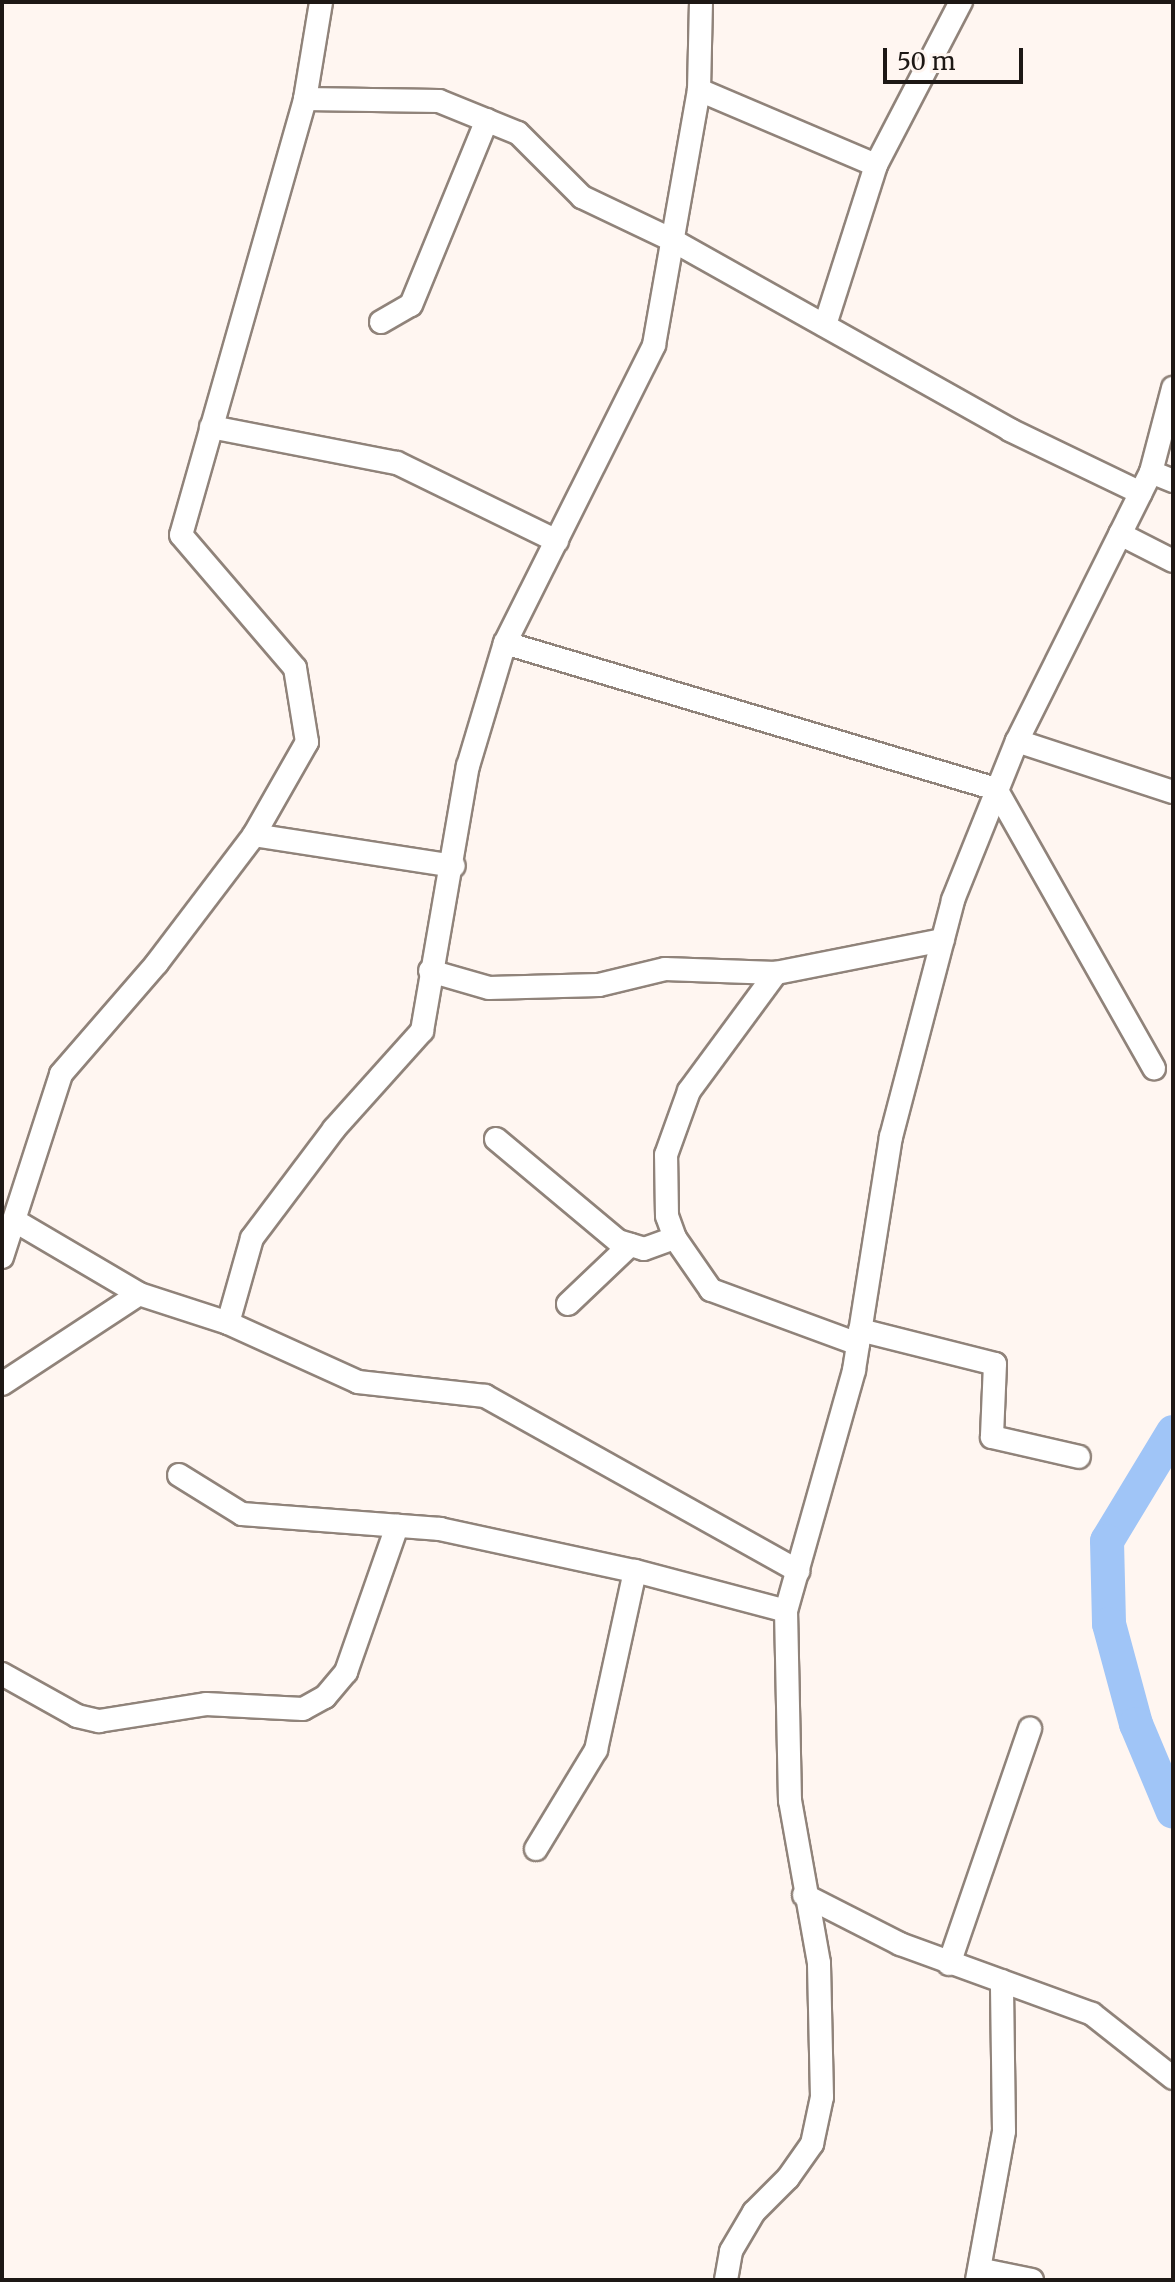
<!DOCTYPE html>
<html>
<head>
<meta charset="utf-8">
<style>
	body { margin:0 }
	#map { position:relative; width:1175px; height:2282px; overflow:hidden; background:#fff6f1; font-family:Merriweather,serif }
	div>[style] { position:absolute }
	.river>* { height:34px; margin:-17px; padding:0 17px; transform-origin:17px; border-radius:17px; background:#a0c5f7 }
	.roads { filter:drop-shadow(2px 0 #90837a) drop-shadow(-2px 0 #90837a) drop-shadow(0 2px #90837a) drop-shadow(0 -2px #90837a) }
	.street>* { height:22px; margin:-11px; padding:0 11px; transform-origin:11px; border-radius:11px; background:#fff }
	span { translate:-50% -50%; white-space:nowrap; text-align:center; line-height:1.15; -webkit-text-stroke:7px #fff6f1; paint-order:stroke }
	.frame { position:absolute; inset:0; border:4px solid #1d1815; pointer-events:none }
	.scale { position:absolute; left:883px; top:48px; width:140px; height:36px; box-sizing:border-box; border:4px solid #1d1815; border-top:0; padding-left:10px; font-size:24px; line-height:28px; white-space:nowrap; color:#1d1815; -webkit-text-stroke:6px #fff6f1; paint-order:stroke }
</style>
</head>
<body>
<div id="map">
	<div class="river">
		<i style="left:1173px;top:1432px;width:127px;rotate:121.2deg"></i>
		<i style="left:1107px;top:1541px;width:83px;rotate:88.6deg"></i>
		<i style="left:1109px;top:1624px;width:104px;rotate:74.9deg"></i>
		<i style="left:1136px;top:1724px;width:95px;rotate:67.2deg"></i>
	</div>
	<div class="roads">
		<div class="street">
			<i style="left:699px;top:90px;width:192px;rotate:23deg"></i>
			<i style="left:305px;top:99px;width:134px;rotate:0.9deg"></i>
			<i style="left:439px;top:101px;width:85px;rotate:22.1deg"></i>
			<i style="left:518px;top:133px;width:91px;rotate:45deg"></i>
			<i style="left:582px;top:197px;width:100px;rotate:25.5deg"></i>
			<i style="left:672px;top:240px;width:388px;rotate:29.3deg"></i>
			<i style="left:1010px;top:430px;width:145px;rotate:25.7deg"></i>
			<i style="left:381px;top:322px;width:34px;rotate:-30deg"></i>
			<i style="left:411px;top:305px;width:200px;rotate:-67.7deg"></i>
			<i style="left:825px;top:325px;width:168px;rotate:-72.3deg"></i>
			<i style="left:876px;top:165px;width:184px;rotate:-62.5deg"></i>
			<i style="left:211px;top:427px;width:189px;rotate:11deg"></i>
			<i style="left:397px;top:463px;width:178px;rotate:26deg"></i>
			<i style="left:1151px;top:472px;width:24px;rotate:22deg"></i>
			<i style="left:1120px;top:534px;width:59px;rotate:27deg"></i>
			<i style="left:505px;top:643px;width:512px;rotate:16.56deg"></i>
			<i style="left:996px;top:789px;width:321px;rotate:60.5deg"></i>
			<i style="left:1017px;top:741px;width:164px;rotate:18.1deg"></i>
			<i style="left:254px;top:835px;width:202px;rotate:8.8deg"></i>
			<i style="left:430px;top:971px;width:61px;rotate:16.1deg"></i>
			<i style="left:489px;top:988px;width:110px;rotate:-1.6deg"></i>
			<i style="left:599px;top:985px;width:68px;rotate:-13.6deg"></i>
			<i style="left:665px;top:969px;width:111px;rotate:2.1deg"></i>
			<i style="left:496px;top:1139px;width:159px;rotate:39.9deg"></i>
			<i style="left:618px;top:1241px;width:27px;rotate:17deg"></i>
			<i style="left:644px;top:1249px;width:33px;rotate:-20deg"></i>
			<i style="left:17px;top:1222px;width:142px;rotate:30.5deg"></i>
			<i style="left:2px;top:1257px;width:192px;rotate:-72.1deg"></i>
			<i style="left:61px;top:1074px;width:147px;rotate:-49.1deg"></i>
			<i style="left:157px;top:963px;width:161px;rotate:-52.8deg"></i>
			<i style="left:254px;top:835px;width:107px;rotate:-60.3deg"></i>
			<i style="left:307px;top:742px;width:75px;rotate:-99.2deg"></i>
			<i style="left:295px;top:668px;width:175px;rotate:-130.6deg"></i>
			<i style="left:181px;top:535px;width:453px;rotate:-74.1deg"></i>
			<i style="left:305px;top:99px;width:98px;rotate:-80.6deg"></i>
			<i style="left:568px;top:1304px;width:86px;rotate:-43.6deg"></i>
			<i style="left:228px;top:1323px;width:143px;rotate:24.4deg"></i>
			<i style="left:358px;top:1382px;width:128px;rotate:6.3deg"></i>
			<i style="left:485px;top:1396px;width:359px;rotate:29.2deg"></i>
			<i style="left:860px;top:1330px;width:139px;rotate:14.1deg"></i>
			<i style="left:995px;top:1364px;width:73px;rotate:92.4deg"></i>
			<i style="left:992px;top:1437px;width:89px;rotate:12.9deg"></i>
			<i style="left:858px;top:1344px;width:157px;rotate:-159.8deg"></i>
			<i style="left:711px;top:1290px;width:63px;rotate:-124.7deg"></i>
			<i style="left:675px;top:1238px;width:23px;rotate:-110deg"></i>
			<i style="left:667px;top:1216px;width:61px;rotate:-90.9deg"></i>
			<i style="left:666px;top:1155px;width:68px;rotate:-70.2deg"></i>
			<i style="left:689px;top:1091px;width:147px;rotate:-53.6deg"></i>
			<i style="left:776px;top:973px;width:170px;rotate:-11.2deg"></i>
			<i style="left:2px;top:1384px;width:164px;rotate:-33.3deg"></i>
			<i style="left:139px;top:1294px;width:94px;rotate:18deg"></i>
			<i style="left:228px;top:1323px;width:88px;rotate:-74.2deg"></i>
			<i style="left:252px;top:1238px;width:136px;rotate:-53deg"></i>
			<i style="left:334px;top:1129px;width:132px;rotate:-48.1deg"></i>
			<i style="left:422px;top:1031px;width:269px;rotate:-80.2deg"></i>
			<i style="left:468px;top:766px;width:128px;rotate:-73.3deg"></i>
			<i style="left:505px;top:643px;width:333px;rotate:-63.4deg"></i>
			<i style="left:654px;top:345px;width:259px;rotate:-80deg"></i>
			<i style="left:699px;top:90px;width:88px;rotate:-88.7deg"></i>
			<i style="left:179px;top:1475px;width:74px;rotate:31.8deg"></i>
			<i style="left:242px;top:1514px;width:199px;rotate:4.3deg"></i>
			<i style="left:440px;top:1529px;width:199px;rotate:12.2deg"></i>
			<i style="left:635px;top:1571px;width:156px;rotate:14.8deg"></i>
			<i style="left:2px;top:1674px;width:86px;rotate:29.2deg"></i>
			<i style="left:77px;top:1716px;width:23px;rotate:13deg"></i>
			<i style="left:99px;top:1721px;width:108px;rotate:-9deg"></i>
			<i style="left:206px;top:1704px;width:97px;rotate:3deg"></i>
			<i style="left:303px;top:1709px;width:25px;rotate:-29deg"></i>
			<i style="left:325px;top:1697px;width:33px;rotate:-50deg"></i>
			<i style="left:346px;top:1672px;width:155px;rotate:-70.7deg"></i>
			<i style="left:536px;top:1849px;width:116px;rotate:-58.8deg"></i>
			<i style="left:596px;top:1750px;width:183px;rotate:-77.7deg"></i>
			<i style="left:804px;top:1895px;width:108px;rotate:27deg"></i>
			<i style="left:900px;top:1944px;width:204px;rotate:20deg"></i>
			<i style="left:1092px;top:2014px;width:103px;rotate:38.3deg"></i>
			<i style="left:949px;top:1964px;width:249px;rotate:-71deg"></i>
			<i style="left:983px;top:2270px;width:50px;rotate:11.5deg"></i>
			<i style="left:726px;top:2280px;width:29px;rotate:-80deg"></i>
			<i style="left:731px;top:2251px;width:45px;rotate:-59.5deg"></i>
			<i style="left:754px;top:2212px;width:48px;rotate:-45deg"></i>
			<i style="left:788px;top:2178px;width:42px;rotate:-54.8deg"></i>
			<i style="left:812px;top:2144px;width:48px;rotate:-78deg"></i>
			<i style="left:822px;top:2097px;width:134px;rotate:-91.3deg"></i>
			<i style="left:819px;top:1963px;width:165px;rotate:-100.1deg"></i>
			<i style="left:790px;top:1801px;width:190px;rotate:-91.2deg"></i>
			<i style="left:786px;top:1611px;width:250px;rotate:-74.2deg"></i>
			<i style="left:854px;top:1370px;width:236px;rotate:-81deg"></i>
			<i style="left:891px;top:1137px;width:245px;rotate:-75.3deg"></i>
			<i style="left:953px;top:900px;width:171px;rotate:-68.1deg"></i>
			<i style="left:1017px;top:741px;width:301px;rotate:-63.5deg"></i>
			<i style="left:1151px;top:472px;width:87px;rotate:-75.3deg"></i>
			<i style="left:977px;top:2280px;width:151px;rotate:-79.7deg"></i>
			<i style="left:1004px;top:2131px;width:150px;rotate:-90.8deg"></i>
		</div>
	</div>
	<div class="frame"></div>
	<div class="scale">50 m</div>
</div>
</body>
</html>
